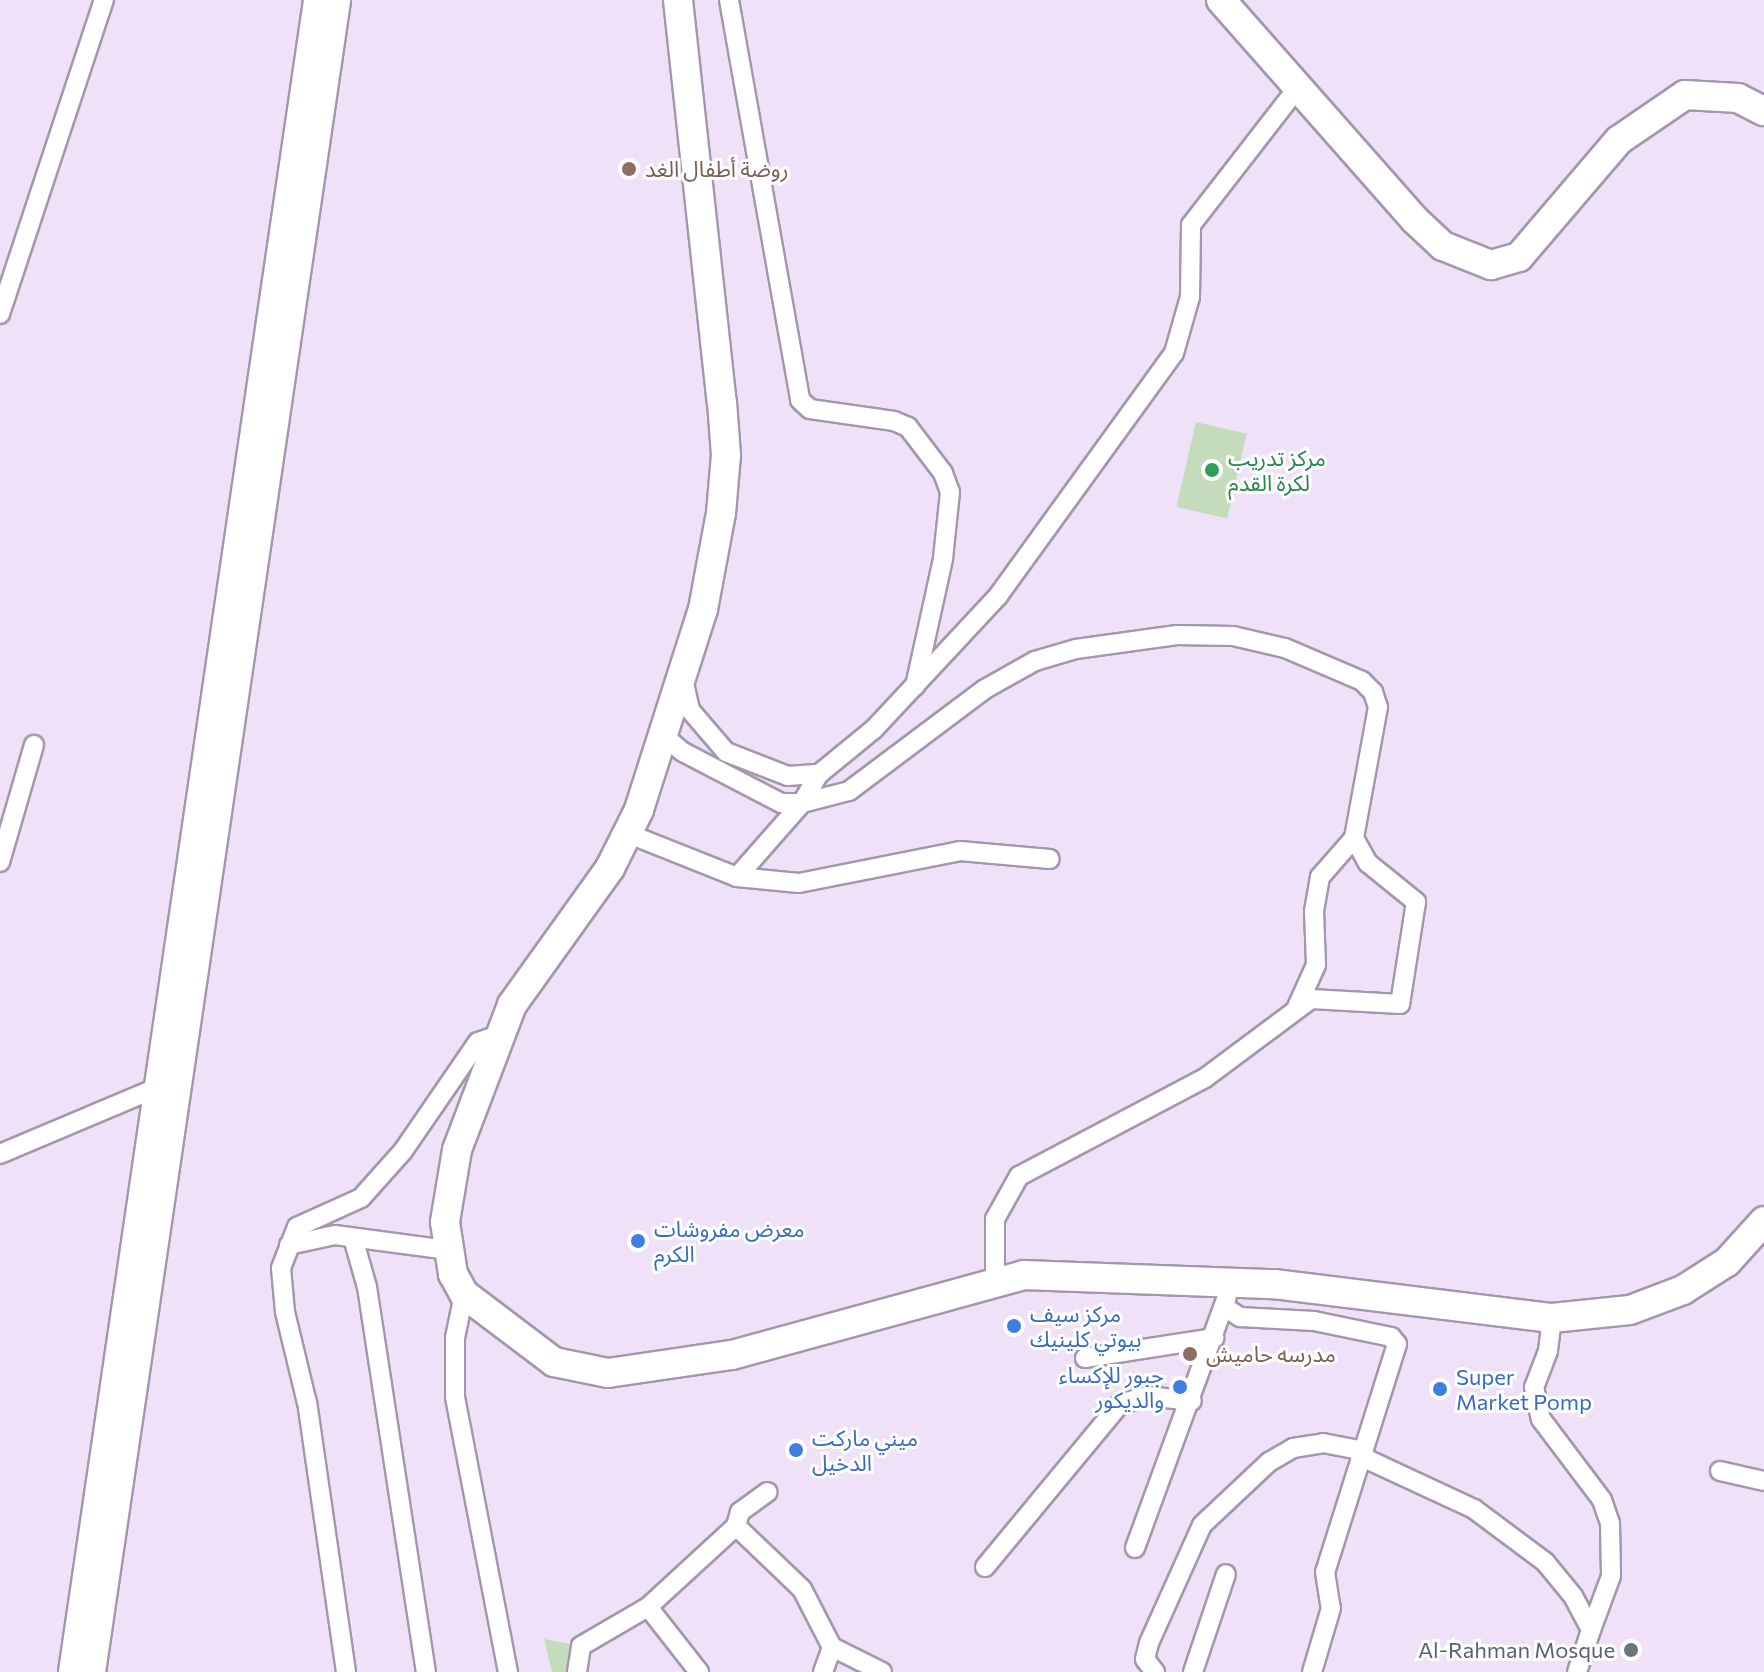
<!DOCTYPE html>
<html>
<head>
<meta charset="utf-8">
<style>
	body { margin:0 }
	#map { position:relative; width:1764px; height:1672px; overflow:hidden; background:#efe1f8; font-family:Commissioner,"Noto Sans Arabic",sans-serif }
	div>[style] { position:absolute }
	.green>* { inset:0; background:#c4dbbc; transform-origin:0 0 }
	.roads { filter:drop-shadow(2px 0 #a497ac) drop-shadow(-2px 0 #a497ac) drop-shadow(0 2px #a497ac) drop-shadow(0 -2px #a497ac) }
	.street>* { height:18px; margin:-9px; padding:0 9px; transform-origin:9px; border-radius:9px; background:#fff }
	.secondary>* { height:26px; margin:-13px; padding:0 13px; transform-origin:13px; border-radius:13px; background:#fff }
	.primary>* { height:28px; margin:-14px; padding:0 14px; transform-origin:14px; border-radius:14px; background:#fff }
	.dots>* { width:22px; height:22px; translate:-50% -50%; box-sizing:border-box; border:4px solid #fff; border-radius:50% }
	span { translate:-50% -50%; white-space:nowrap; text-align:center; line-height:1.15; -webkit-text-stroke:6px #fff; paint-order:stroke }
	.education-label { font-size:22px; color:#785e54 }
	.left { translate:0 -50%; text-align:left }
	.leisure-label { font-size:22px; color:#27864d }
	.shop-label { font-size:22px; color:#366cbe }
	.right { translate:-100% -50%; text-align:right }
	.worship-label { font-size:22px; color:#5b616d }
</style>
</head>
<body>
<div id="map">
	<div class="green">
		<i style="left:1196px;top:422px;width:52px;height:87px;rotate:13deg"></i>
		<i style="clip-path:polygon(544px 1639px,581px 1646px,577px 1672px,552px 1672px)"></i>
	</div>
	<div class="roads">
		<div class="street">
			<i style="left:729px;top:0;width:406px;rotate:79.9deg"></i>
			<i style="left:800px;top:400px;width:13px;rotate:42deg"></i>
			<i style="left:810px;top:409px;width:85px;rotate:8.1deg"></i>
			<i style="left:894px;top:421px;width:15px;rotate:23deg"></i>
			<i style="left:908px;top:427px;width:58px;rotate:52.7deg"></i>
			<i style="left:943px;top:473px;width:20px;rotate:70deg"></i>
			<i style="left:950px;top:492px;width:67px;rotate:96deg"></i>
			<i style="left:943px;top:559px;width:130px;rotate:102.4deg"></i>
			<i style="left:0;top:314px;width:331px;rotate:-71.7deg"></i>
			<i style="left:683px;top:679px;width:32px;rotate:77deg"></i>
			<i style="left:690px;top:710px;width:55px;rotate:49.4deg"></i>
			<i style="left:726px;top:752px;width:66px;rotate:21.2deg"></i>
			<i style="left:788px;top:776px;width:31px;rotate:-4deg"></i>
			<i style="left:665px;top:737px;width:23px;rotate:40deg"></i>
			<i style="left:683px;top:752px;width:110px;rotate:27.5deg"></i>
			<i style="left:781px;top:803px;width:21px"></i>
			<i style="left:802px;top:803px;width:49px;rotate:-14.3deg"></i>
			<i style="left:849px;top:791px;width:170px;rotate:-36.9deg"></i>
			<i style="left:985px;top:689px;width:57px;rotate:-29.2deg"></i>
			<i style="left:1035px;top:661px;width:43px;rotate:-16.3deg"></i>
			<i style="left:1076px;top:649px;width:102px;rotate:-7.9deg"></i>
			<i style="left:1177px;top:635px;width:56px;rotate:1deg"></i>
			<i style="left:1233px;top:636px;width:53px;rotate:13deg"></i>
			<i style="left:1285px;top:648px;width:84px;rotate:23.2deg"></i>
			<i style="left:1362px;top:681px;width:16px;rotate:45deg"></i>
			<i style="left:1373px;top:692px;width:16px;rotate:72deg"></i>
			<i style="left:1378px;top:707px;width:133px;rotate:100.4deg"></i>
			<i style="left:1354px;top:838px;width:29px;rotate:61deg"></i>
			<i style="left:1368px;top:863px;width:62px;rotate:39.1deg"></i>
			<i style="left:1416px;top:902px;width:103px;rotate:98.9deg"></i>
			<i style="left:1400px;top:1004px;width:89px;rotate:-176.8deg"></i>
			<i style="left:1311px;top:999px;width:132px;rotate:143.3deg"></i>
			<i style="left:1205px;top:1078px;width:210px;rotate:152.2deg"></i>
			<i style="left:1019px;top:1176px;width:49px;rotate:119.2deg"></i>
			<i style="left:995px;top:1219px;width:61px;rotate:90deg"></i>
			<i style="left:629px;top:834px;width:116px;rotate:21.7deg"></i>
			<i style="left:737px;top:877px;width:62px;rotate:5.5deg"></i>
			<i style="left:799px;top:883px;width:164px;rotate:-11.2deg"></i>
			<i style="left:960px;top:851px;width:90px;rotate:5.1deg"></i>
			<i style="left:0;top:862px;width:122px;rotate:-73.8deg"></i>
			<i style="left:737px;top:877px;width:98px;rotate:-48.7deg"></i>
			<i style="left:802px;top:803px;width:34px;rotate:-60deg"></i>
			<i style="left:819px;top:774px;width:71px;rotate:-39.3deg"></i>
			<i style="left:874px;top:729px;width:182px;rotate:-47deg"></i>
			<i style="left:998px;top:596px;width:300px;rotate:-54.1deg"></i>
			<i style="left:1174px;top:353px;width:58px;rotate:-74.1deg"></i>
			<i style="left:1190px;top:297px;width:72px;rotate:-89.2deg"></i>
			<i style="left:1191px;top:225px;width:176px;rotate:-52.2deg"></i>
			<i style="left:1297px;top:1007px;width:46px;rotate:-65.7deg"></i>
			<i style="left:1316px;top:965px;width:54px;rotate:-92.1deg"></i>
			<i style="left:1314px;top:911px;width:35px;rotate:-80deg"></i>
			<i style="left:1320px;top:877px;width:52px;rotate:-48.9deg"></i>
			<i style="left:0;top:1154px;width:180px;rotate:-22.9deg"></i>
			<i style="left:353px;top:1238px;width:51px;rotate:74.1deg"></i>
			<i style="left:367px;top:1287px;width:389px;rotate:81.3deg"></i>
			<i style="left:289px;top:1245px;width:47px;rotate:-12.3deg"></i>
			<i style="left:335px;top:1235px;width:113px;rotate:7.6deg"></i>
			<i style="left:464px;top:1294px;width:45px;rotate:101.6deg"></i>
			<i style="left:455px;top:1338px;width:59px;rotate:90deg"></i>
			<i style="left:455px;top:1397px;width:280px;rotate:79.1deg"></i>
			<i style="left:1226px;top:1308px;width:17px;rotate:33deg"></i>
			<i style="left:1240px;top:1317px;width:74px;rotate:3.1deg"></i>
			<i style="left:1314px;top:1321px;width:79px;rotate:11.7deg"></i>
			<i style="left:1391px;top:1337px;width:9px;rotate:49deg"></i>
			<i style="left:1397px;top:1344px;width:239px;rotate:107.5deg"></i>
			<i style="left:1325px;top:1572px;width:36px;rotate:81deg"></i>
			<i style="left:1331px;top:1608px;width:67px;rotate:106.5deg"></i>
			<i style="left:1552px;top:1318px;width:33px;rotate:97deg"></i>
			<i style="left:1548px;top:1351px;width:39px;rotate:111deg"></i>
			<i style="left:1534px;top:1387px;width:33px;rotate:78deg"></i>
			<i style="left:1541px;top:1419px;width:101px;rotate:53deg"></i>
			<i style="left:1602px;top:1500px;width:24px;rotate:71deg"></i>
			<i style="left:1610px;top:1523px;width:53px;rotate:88.9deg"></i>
			<i style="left:1611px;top:1576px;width:58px;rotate:110.3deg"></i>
			<i style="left:1085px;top:1358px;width:131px;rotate:-8.8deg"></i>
			<i style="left:1360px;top:1456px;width:126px;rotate:24.9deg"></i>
			<i style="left:1474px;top:1509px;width:89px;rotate:36.7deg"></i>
			<i style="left:1545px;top:1562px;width:44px;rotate:50.5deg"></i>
			<i style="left:1573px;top:1596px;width:38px;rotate:62deg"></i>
			<i style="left:1591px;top:1630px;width:44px;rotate:108.4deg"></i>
			<i style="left:1720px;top:1471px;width:45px;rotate:12.8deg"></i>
			<i style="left:736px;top:1526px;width:91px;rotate:43.7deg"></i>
			<i style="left:802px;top:1589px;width:65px;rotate:62.7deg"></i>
			<i style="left:832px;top:1647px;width:56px;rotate:26.6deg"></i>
			<i style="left:1135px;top:1548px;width:267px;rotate:-69.9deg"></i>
			<i style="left:985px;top:1567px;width:212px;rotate:-50.4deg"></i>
			<i style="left:1120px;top:1404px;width:29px;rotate:-16deg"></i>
			<i style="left:1148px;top:1396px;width:44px;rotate:6.5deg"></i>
			<i style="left:648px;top:1607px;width:83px;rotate:51.9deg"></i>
			<i style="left:346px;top:1672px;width:272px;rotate:-98.2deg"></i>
			<i style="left:307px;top:1403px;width:94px;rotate:-103.6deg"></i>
			<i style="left:285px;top:1312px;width:44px;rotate:-95.2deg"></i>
			<i style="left:281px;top:1268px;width:44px;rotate:-68.7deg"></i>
			<i style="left:297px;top:1227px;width:70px;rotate:-24.4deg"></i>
			<i style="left:361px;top:1198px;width:63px;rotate:-48.2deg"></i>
			<i style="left:403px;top:1151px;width:132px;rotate:-55.5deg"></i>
			<i style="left:478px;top:1042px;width:21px;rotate:-19deg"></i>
			<i style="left:577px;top:1672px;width:26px;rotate:-81deg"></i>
			<i style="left:581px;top:1646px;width:78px;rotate:-30.2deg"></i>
			<i style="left:648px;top:1607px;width:120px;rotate:-42.6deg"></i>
			<i style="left:736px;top:1526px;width:15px;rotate:-74deg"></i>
			<i style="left:740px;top:1512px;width:34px;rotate:-36deg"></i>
			<i style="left:823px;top:1672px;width:27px;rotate:-70deg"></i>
			<i style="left:1155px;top:1672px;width:16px;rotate:-128deg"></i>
			<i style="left:1145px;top:1659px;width:16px;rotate:-76deg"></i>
			<i style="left:1149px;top:1643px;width:129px;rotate:-65.8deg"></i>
			<i style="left:1202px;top:1525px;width:92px;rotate:-43.2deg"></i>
			<i style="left:1269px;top:1462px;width:28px;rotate:-30deg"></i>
			<i style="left:1293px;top:1448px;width:30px;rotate:-9deg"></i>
			<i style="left:1323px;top:1443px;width:42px;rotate:11deg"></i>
			<i style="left:1193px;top:1672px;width:103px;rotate:-71.4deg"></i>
		</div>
		<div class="secondary">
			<i style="left:72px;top:1672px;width:1690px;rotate:-81.66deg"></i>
			<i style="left:92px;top:1672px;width:1690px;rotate:-81.66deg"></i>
		</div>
		<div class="primary">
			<i style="left:678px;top:0;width:404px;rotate:83.8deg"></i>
			<i style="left:722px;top:402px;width:53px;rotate:85.7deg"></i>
			<i style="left:726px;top:455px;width:58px;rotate:94.9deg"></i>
			<i style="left:721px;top:513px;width:98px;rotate:100.6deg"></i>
			<i style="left:703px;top:609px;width:211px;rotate:107.7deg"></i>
			<i style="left:639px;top:810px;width:65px;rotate:116.6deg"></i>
			<i style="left:610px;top:868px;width:168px;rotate:125.6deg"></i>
			<i style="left:512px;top:1005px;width:155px;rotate:110.8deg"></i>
			<i style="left:457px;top:1150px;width:73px;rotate:99.5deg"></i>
			<i style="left:445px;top:1222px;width:53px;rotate:81.3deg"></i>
			<i style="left:453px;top:1274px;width:23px;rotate:61deg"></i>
			<i style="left:464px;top:1294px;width:113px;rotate:37.1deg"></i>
			<i style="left:554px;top:1362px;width:55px;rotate:11.5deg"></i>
			<i style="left:608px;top:1373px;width:125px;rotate:-8.3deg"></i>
			<i style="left:732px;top:1355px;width:303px;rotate:-15.3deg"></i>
			<i style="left:1024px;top:1275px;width:250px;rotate:2.1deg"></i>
			<i style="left:1274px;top:1284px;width:280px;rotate:7deg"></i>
			<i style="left:1552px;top:1318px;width:78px;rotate:-5.9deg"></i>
			<i style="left:1630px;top:1310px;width:57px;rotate:-20.7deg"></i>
			<i style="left:1683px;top:1290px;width:52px;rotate:-32.5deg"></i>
			<i style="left:1727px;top:1262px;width:55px;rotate:-47.9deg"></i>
			<i style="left:1221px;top:0;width:293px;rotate:48.6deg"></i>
			<i style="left:1415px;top:220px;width:38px;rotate:43deg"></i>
			<i style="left:1443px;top:246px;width:52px;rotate:21.6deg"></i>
			<i style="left:1491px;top:265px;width:29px;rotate:-16deg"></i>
			<i style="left:1519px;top:257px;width:154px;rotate:-49.5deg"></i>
			<i style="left:1619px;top:140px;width:80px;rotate:-34.3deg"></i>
			<i style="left:1685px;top:95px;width:53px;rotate:3.2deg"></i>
			<i style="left:1738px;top:98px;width:29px;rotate:27deg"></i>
		</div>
	</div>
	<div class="dots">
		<i style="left:629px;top:169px;background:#8d6e63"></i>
		<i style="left:1212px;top:470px;background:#2e9e5b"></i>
		<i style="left:638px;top:1241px;background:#3f7fe0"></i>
		<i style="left:1014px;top:1326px;background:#3f7fe0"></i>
		<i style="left:1190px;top:1354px;background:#8d6e63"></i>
		<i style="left:1180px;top:1387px;background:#3f7fe0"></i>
		<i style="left:1440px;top:1389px;background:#3f7fe0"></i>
		<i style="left:796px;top:1450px;background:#3f7fe0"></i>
		<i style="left:1631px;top:1650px;background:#6b7280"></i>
	</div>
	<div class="education-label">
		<span class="left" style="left:645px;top:169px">روضة أطفال الغد</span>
		<span class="left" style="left:1206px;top:1354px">مدرسه حاميش</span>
	</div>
	<div class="leisure-label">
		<span class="left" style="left:1228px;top:470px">مركز تدريب<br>لكرة القدم</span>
	</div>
	<div class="shop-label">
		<span class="left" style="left:654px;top:1241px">معرض مفروشات<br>الكرم</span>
		<span class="left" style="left:1030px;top:1326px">مركز سيف<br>بيوتي كلينيك</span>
		<span class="right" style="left:1164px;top:1387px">جبور للإكساء<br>والديكور</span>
		<span class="left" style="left:1456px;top:1389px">Super<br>Market Pomp</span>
		<span class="left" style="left:812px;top:1450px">ميني ماركت<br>الدخيل</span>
	</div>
	<div class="worship-label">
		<span class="right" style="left:1615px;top:1650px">Al-Rahman Mosque</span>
	</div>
</div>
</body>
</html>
